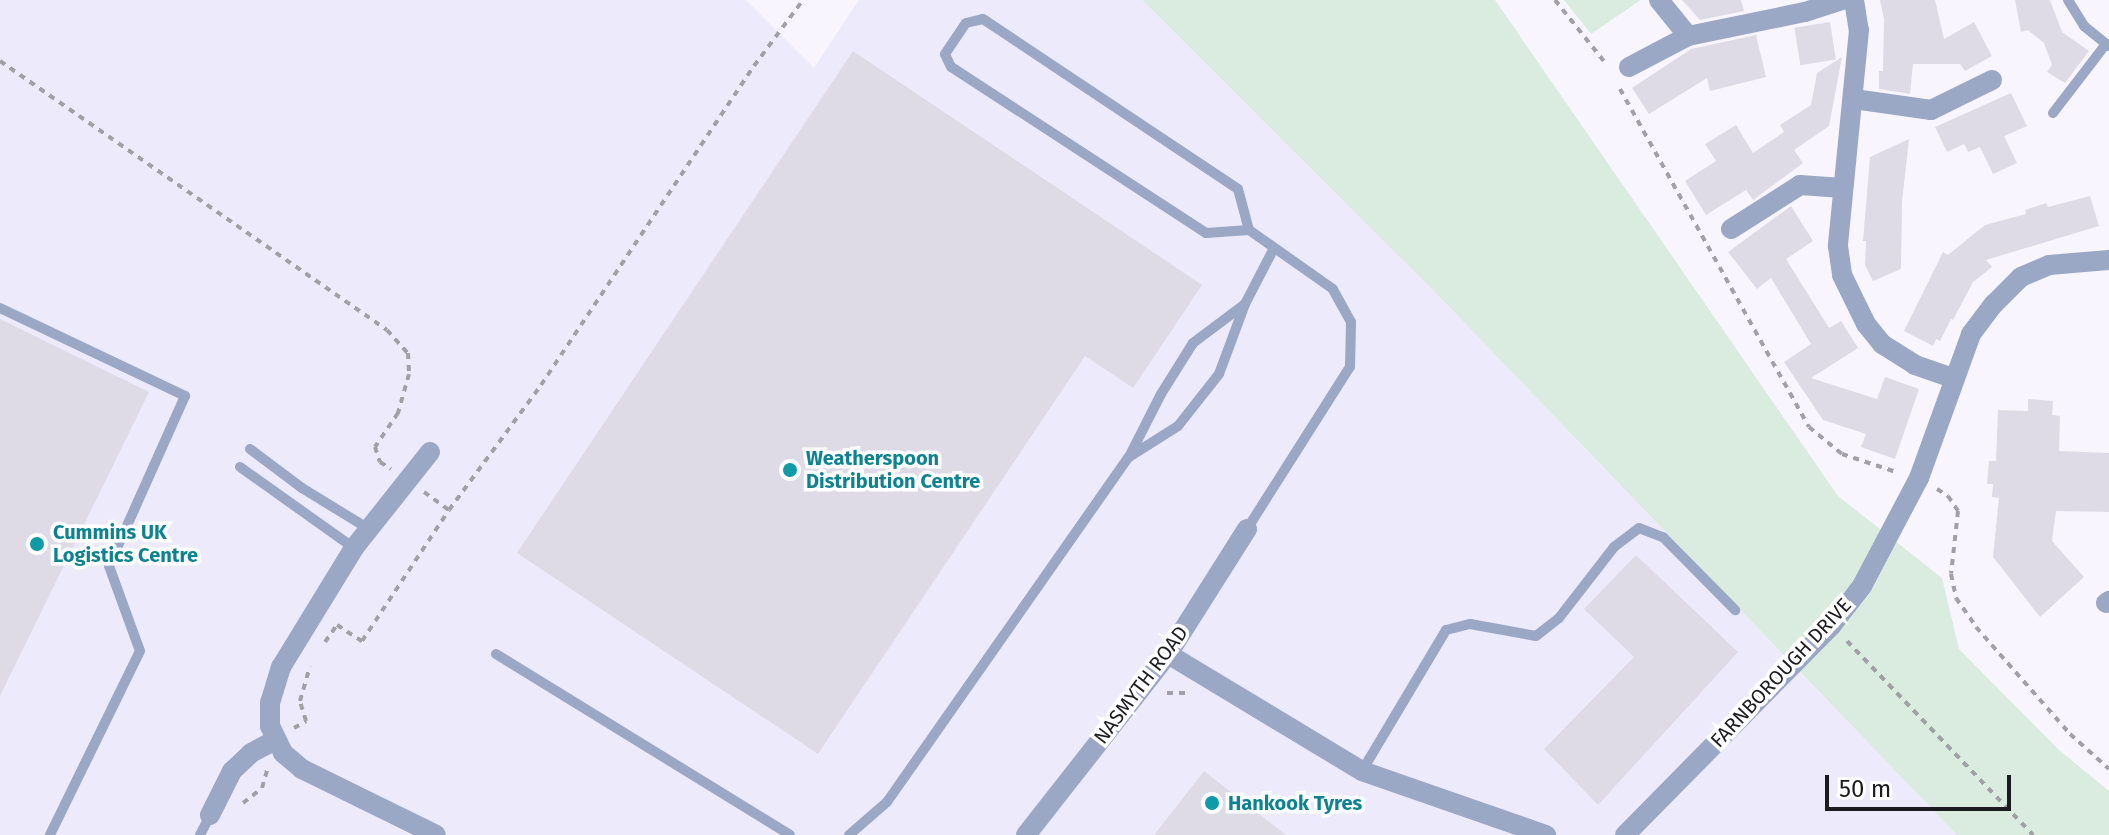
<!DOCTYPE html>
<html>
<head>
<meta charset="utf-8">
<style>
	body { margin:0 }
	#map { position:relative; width:2109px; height:835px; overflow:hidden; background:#f8f5fe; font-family:"Fira Sans",sans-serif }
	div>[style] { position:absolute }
	.industrial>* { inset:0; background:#edeafc }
	.green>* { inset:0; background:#daecdf }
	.building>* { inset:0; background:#dfdbe6; transform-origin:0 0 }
	.path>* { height:4px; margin-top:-2px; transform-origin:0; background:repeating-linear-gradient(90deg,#a2a0a7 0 6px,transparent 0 12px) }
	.lane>* { height:10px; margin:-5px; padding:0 5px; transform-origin:5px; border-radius:5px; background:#9aa7c5 }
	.street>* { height:20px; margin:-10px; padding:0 10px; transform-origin:10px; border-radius:10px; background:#9aa7c5 }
	.dots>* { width:22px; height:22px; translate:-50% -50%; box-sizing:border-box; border:4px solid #fff; border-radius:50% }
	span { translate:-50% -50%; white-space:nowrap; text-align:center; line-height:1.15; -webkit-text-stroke:7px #fff; paint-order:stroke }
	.culture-label { font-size:20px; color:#0d838f; font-weight:700 }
	.left { translate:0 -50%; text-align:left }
	.street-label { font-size:20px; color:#1c1b1f }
	.scale { position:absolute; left:1825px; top:775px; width:186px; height:36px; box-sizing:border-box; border:4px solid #1c1b1f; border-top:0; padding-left:10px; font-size:24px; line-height:28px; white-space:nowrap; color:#1c1b1f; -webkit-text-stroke:6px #fff; paint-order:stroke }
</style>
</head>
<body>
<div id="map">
	<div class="industrial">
		<i style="clip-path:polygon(0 0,746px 0,814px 68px,859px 0,1142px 0,1432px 289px,1957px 835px,0 835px)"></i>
	</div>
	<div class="green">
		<i style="clip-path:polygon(1142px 0,1495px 0,1838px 496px,1942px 578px,1959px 649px,2058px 749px,2109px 791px,2109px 835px,1957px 835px,1432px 289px)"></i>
		<i style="clip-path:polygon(1564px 0,1641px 0,1591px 34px)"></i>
	</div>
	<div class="building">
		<i style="clip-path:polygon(1682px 0,1741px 0,1744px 11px,1700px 20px)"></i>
		<i style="clip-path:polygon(1880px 0,1935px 0,1944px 39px,1974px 22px,1992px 56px,1965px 71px,1960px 64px,1913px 64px,1910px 94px,1879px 89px,1879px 71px,1883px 71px,1884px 19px)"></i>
		<i style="clip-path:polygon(2015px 0,2050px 0,2062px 32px,2089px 51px,2065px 83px,2047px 72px,2052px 65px,2044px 43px,2028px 30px,2021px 32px)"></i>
		<i style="left:1830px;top:22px;width:38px;height:36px;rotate:81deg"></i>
		<i style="clip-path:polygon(1756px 35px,1766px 77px,1710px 91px,1707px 78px,1649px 114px,1632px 88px,1691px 49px)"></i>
		<i style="clip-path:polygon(853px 51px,1202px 285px,1133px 388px,1085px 356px,818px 754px,517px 553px)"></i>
		<i style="clip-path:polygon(1842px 57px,1829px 126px,1794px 150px,1803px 163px,1753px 200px,1746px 190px,1706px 215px,1685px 181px,1716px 161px,1705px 144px,1736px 125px,1753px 153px,1784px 132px,1780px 125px,1811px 105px,1817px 73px)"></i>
		<i style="clip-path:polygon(2011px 93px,2027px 126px,2004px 136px,2017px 163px,1993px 174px,1980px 147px,1968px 152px,1964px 144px,1947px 152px,1935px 127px)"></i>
		<i style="clip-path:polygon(1909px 139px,1902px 202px,1901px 269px,1873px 281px,1865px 265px,1866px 241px,1863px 241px,1870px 157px)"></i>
		<i style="clip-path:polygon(2090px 196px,2099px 226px,1986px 260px,1992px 267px,1973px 282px,1953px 320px,1951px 319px,1940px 341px,1936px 339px,1933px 346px,1904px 331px,1943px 252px,1948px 255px,1985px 225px,2026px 214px,2025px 210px,2046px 203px,2048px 207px)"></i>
		<i style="clip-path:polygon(1791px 206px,1813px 241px,1786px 259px,1829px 328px,1841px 321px,1858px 348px,1811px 378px,1877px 399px,1885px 377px,1919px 389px,1895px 459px,1861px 447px,1866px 434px,1823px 420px,1784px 362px,1811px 344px,1771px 278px,1757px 289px,1728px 252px)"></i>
		<i style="clip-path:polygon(0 319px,149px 392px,0 696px)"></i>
		<i style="clip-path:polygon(2028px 399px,2053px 401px,2052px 415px,2060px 416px,2059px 451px,2109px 453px,2109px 512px,2056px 511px,2052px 541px,2084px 577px,2040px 617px,1993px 557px,1999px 498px,1992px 497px,1993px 484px,1987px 484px,1989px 461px,1996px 461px,1998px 410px,2028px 411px)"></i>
		<i style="clip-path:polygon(1636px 555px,1738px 652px,1598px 805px,1544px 749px,1634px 657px,1584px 609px)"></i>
		<i style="clip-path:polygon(1204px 771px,1286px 835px,1154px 835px)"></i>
	</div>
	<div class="path">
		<i style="left:1555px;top:0;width:82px;rotate:51.4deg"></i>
		<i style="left:0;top:61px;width:471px;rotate:34.8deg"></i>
		<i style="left:387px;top:330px;width:31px;rotate:48deg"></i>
		<i style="left:408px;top:353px;width:21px;rotate:87deg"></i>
		<i style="left:409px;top:374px;width:41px;rotate:105.8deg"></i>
		<i style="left:398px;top:413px;width:41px;rotate:124.1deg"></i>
		<i style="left:375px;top:447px;width:16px;rotate:72deg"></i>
		<i style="left:380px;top:462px;width:13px;rotate:32deg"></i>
		<i style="left:1620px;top:89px;width:387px;rotate:60.8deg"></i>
		<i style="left:1809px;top:427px;width:43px;rotate:39.3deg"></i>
		<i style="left:1842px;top:454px;width:57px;rotate:18.4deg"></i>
		<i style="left:1937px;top:489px;width:13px;rotate:32deg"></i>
		<i style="left:1948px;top:496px;width:18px;rotate:56deg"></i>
		<i style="left:1958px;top:511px;width:63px;rotate:96.3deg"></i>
		<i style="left:1951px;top:574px;width:25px;rotate:78deg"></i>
		<i style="left:1956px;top:598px;width:35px;rotate:55deg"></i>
		<i style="left:1976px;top:627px;width:142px;rotate:48.7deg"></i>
		<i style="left:2070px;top:734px;width:52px;rotate:41.9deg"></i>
		<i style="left:424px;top:492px;width:31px;rotate:36deg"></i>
		<i style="left:1847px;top:641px;width:269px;rotate:46.2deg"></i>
		<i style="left:325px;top:642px;width:21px;rotate:-55deg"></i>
		<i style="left:337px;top:625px;width:30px;rotate:33deg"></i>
		<i style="left:362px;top:641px;width:157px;rotate:-56.4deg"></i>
		<i style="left:449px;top:510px;width:155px;rotate:-53.6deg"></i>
		<i style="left:541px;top:385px;width:384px;rotate:-56.3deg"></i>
		<i style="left:754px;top:66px;width:82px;rotate:-53.4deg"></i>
		<i style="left:1167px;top:693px;width:18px"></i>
		<i style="left:294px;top:728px;width:14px;rotate:-30deg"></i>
		<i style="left:306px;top:721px;width:21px;rotate:-107deg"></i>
		<i style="left:300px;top:701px;width:36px;rotate:-74deg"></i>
		<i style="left:243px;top:803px;width:24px;rotate:-38deg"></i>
		<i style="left:262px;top:788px;width:19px;rotate:-74deg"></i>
	</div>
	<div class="lane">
		<i style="left:2068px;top:0;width:31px;rotate:58deg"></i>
		<i style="left:2084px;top:26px;width:32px;rotate:39deg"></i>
		<i style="left:2053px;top:113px;width:87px;rotate:-52.5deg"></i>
		<i style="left:1245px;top:304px;width:65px;rotate:143.1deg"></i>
		<i style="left:1193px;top:343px;width:60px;rotate:122.1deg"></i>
		<i style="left:1161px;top:394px;width:71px;rotate:116.9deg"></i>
		<i style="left:1129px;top:457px;width:58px;rotate:-32.3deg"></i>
		<i style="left:1178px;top:426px;width:66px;rotate:-51.7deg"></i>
		<i style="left:1219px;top:374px;width:75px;rotate:-69.6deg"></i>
		<i style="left:1245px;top:304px;width:63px;rotate:-62.6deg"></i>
		<i style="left:0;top:308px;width:205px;rotate:25.4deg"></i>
		<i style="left:185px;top:396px;width:186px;rotate:114.1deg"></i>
		<i style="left:109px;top:566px;width:90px;rotate:70deg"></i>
		<i style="left:140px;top:651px;width:205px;rotate:116.1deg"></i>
		<i style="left:250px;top:449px;width:65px;rotate:36.9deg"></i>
		<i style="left:302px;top:488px;width:79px;rotate:31.5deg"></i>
		<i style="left:240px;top:467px;width:140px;rotate:35.4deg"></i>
		<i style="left:1247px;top:529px;width:192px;rotate:-57.6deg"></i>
		<i style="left:1350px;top:367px;width:45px;rotate:-88.7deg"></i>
		<i style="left:1351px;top:322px;width:38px;rotate:-119deg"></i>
		<i style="left:1333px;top:289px;width:103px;rotate:-144.9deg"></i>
		<i style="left:1249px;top:230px;width:43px;rotate:176deg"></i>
		<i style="left:1206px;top:233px;width:304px;rotate:-146.9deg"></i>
		<i style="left:951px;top:67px;width:14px;rotate:-115deg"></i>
		<i style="left:945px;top:54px;width:37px;rotate:-56deg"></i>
		<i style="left:966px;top:23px;width:17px;rotate:-13deg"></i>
		<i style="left:983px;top:19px;width:306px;rotate:33.7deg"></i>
		<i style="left:1238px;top:189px;width:42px;rotate:75deg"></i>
		<i style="left:496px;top:654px;width:345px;rotate:31.6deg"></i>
		<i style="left:1362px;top:771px;width:164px;rotate:-59.2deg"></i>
		<i style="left:1446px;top:630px;width:25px;rotate:-14deg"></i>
		<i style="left:1470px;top:624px;width:67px;rotate:10.3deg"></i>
		<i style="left:1536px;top:636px;width:29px;rotate:-38deg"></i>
		<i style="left:1559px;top:618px;width:90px;rotate:-52.2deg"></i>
		<i style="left:1614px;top:547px;width:31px;rotate:-37deg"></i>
		<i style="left:1639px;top:528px;width:26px;rotate:21deg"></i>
		<i style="left:1663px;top:537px;width:103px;rotate:45.4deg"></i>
		<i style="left:200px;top:835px;width:22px;rotate:-63deg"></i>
		<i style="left:849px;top:835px;width:50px;rotate:-41deg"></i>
		<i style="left:887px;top:802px;width:421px;rotate:-55deg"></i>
	</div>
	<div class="street">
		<i style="left:1659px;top:0;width:46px;rotate:51.1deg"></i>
		<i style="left:1854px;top:0;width:30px;rotate:81deg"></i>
		<i style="left:1859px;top:30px;width:217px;rotate:95.6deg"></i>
		<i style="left:1838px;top:246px;width:29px;rotate:82deg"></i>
		<i style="left:1842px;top:275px;width:55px;rotate:63.9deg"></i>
		<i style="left:1866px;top:324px;width:26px;rotate:51deg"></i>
		<i style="left:1882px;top:344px;width:39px;rotate:32deg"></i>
		<i style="left:1915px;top:365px;width:40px;rotate:18.9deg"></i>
		<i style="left:1629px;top:67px;width:67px;rotate:-27.7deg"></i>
		<i style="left:1688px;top:36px;width:119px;rotate:-11.6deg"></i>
		<i style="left:1805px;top:12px;width:39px;rotate:-18deg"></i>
		<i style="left:1854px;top:99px;width:78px;rotate:8.1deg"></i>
		<i style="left:1931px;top:110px;width:68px;rotate:-26.2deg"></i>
		<i style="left:1731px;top:229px;width:82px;rotate:-32.5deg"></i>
		<i style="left:1800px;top:185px;width:43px;rotate:4deg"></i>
		<i style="left:430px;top:452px;width:122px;rotate:128.4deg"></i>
		<i style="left:354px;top:548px;width:140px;rotate:121.5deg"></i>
		<i style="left:281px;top:667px;width:37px;rotate:107deg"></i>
		<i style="left:270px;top:702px;width:24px;rotate:90deg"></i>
		<i style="left:270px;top:726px;width:30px;rotate:64deg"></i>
		<i style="left:283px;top:753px;width:25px;rotate:40deg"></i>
		<i style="left:302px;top:769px;width:149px;rotate:26.2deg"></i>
		<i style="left:2106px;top:603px;width:4px;rotate:-34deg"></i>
		<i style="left:1168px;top:654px;width:227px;rotate:31.1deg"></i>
		<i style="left:1362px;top:771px;width:195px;rotate:19.2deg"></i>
		<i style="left:210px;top:815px;width:49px;rotate:-63.4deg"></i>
		<i style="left:232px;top:771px;width:26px;rotate:-43deg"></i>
		<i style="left:251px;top:753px;width:27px;rotate:-28deg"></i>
		<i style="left:1026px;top:835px;width:230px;rotate:-51.9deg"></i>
		<i style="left:1168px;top:654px;width:148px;rotate:-57.7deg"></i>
		<i style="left:1625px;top:835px;width:295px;rotate:-45.4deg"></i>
		<i style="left:1832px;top:625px;width:49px;rotate:-52.4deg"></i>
		<i style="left:1862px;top:586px;width:122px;rotate:-62.2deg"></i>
		<i style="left:1919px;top:478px;width:153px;rotate:-70.1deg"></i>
		<i style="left:1971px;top:334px;width:38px;rotate:-53deg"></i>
		<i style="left:1994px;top:304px;width:38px;rotate:-45deg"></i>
		<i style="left:2021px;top:277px;width:30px;rotate:-23deg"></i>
		<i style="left:2049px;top:265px;width:60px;rotate:-4.8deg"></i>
	</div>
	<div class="dots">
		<i style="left:790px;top:470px;background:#0f9aa8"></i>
		<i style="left:37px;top:544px;background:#0f9aa8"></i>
		<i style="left:1212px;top:803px;background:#0f9aa8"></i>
	</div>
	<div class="culture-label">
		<span class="left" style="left:806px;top:470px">Weatherspoon<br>Distribution Centre</span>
		<span class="left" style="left:53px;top:544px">Cummins UK<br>Logistics Centre</span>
		<span class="left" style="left:1228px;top:803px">Hankook Tyres</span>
	</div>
	<div class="street-label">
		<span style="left:1781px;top:673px;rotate:-47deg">FARNBOROUGH DRIVE</span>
		<span style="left:1141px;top:685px;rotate:-53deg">NASMYTH ROAD</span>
	</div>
	<div class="scale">50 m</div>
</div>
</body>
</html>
